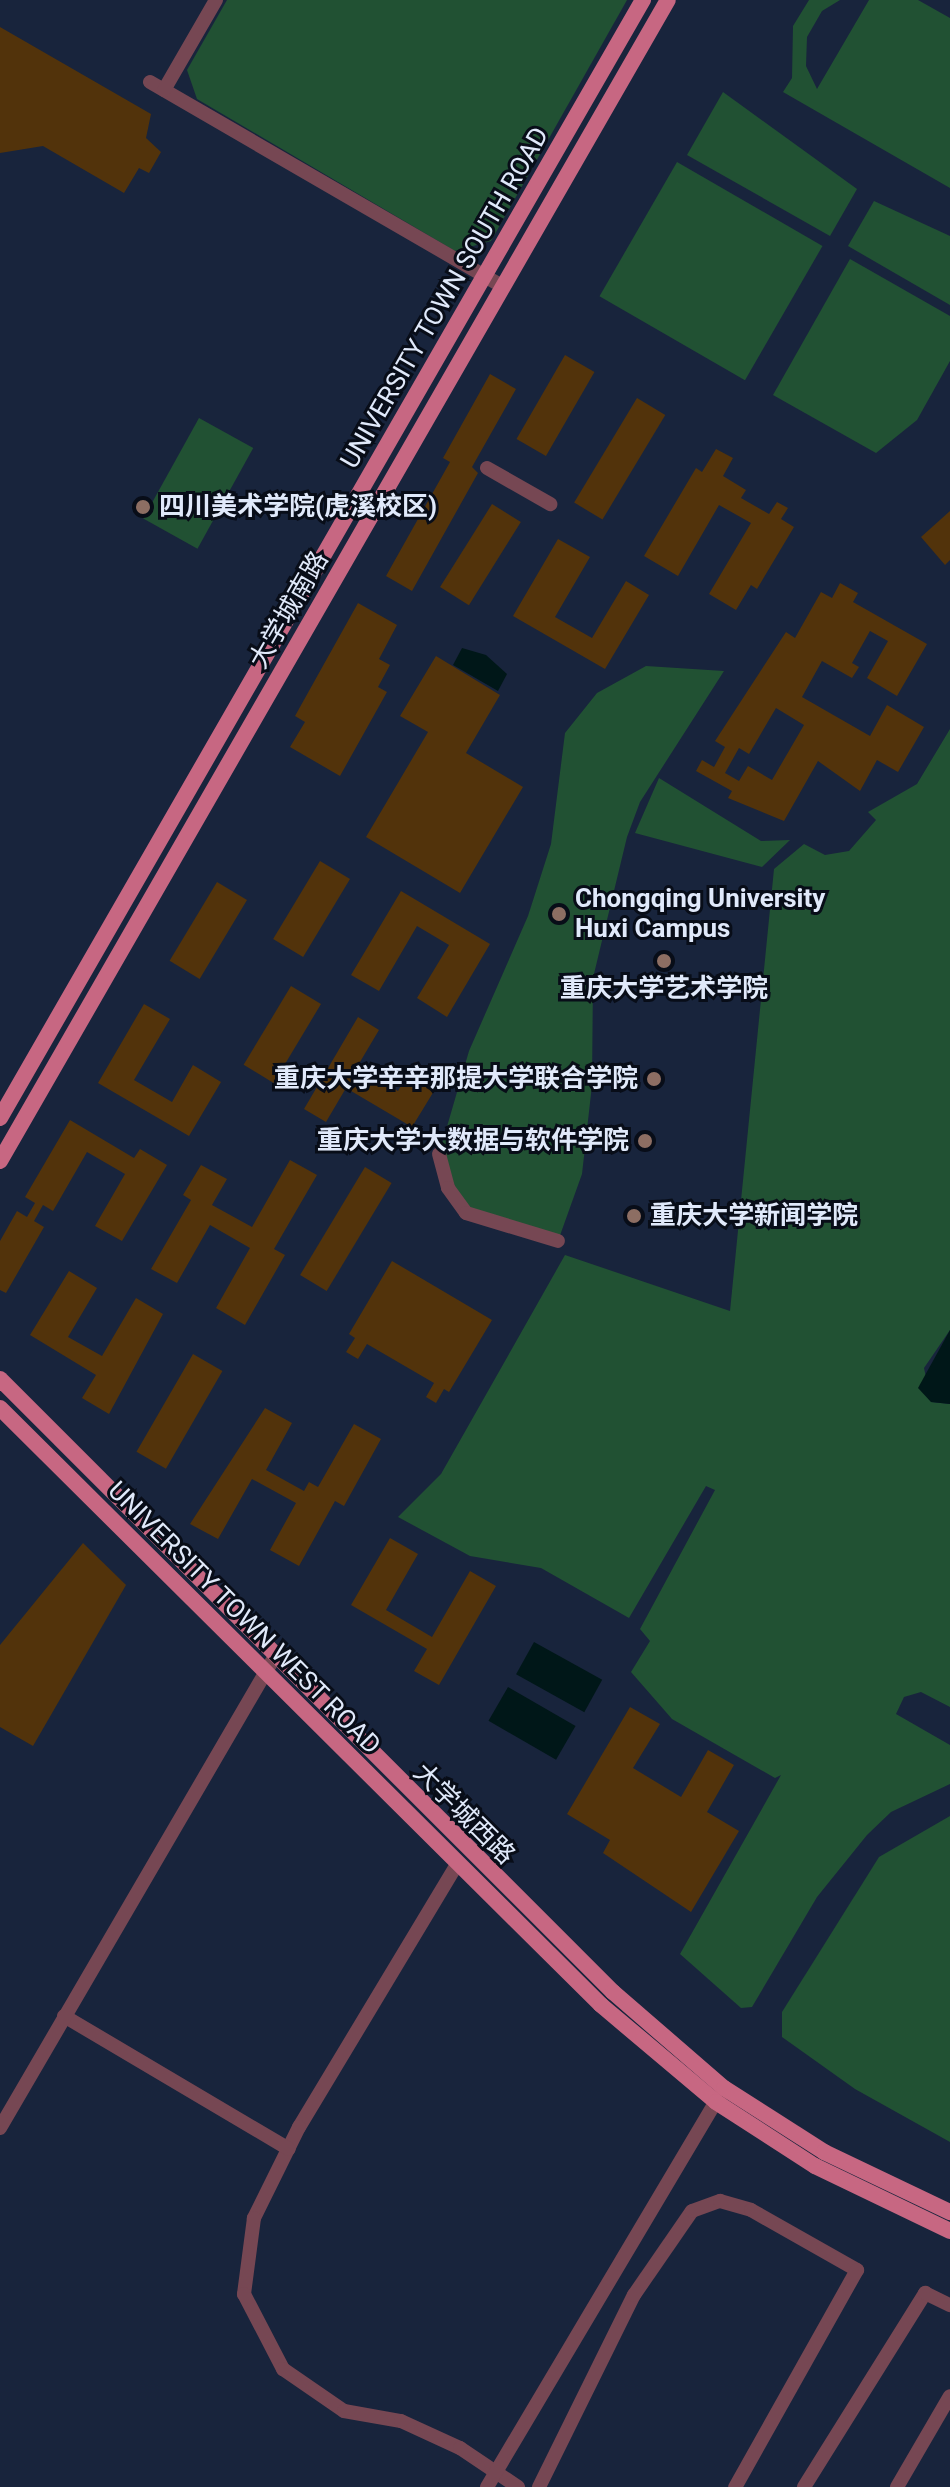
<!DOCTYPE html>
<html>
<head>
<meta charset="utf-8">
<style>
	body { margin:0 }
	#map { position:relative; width:950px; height:2487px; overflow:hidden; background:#18243c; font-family:Roboto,"Noto Sans SC",sans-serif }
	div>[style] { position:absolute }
	.green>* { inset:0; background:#215133; transform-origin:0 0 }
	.water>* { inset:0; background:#001718; transform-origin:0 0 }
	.building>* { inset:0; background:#52330b; transform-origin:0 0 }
	.minor>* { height:14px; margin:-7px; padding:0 7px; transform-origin:7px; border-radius:7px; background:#764753 }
	.major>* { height:16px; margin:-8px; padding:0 8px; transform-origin:8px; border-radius:8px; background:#c76782 }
	.dots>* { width:22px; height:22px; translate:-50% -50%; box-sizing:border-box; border:4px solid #080d18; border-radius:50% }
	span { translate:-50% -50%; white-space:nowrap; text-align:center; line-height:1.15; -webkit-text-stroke:6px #080d18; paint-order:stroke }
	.street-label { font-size:26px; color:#e0e9fa }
	.poi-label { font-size:26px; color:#e0e9fa; font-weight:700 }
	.left { translate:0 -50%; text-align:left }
	.right { translate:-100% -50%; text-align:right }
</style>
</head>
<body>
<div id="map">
	<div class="green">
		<i style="clip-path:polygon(227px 0,627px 0,491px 241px,455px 251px,197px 99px,187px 70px)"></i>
		<i style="clip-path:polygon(809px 0,840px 0,822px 11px,807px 37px,806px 66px,817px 89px,869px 0,918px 0,950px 18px,950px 188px,783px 92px,792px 78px,793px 26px)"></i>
		<i style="clip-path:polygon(723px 92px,857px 189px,830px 236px,687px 155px)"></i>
		<i style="left:677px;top:162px;width:168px;height:155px;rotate:30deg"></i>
		<i style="clip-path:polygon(874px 201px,950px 236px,950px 305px,848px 246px)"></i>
		<i style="clip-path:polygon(850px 259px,950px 316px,950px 361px,917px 420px,876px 453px,773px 395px)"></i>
		<i style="left:199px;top:418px;width:62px;height:115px;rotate:29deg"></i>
		<i style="clip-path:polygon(646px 666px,724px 671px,640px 802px,627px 837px,593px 978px,592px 1085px,582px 1174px,558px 1241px,466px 1213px,439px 1154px,469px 1051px,528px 916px,551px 844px,565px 733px,597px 693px)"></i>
		<i style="clip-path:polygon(950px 729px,950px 1330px,924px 1368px,931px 1402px,950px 1404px,950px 1707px,921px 1692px,904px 1697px,896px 1714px,950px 1745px,950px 1784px,891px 1812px,867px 1835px,817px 1897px,752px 2007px,741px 2008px,680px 1954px,781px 1775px,775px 1778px,672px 1719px,631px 1672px,650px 1641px,640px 1629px,715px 1490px,706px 1486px,629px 1618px,541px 1568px,470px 1556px,398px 1517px,441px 1474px,565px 1255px,730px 1311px,774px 869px,804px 844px,825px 855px,849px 851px,876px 820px,868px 812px,917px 784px)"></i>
		<i style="clip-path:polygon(659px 778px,761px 841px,790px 840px,762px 867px,635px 833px)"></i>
		<i style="clip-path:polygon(950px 1816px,950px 2142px,855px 2089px,782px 2037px,782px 2012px,879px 1857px)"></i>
	</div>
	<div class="water">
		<i style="clip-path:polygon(462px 648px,486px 655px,507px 674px,498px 691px,453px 665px)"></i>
		<i style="clip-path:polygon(950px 1330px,950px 1404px,931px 1402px,918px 1388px)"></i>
		<i style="left:534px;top:1642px;width:78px;height:37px;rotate:29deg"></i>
		<i style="left:508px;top:1687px;width:78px;height:39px;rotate:30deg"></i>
	</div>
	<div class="building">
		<i style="clip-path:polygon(0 27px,151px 114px,146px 138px,161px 152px,149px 173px,139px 168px,124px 193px,43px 146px,0 153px)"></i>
		<i style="left:565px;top:355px;width:34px;height:97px;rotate:30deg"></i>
		<i style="clip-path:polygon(490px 374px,516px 389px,472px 467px,478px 473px,412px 591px,386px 576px,450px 462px,443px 458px)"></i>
		<i style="left:637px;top:398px;width:33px;height:122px;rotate:31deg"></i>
		<i style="clip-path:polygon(716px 449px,733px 458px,723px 476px,746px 490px,741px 498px,769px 514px,777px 502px,788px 508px,781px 519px,794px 527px,757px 589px,751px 585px,736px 610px,709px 594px,751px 523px,719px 505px,678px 576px,644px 556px,696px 468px,702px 472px)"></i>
		<i style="left:492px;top:504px;width:34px;height:98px;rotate:32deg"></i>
		<i style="clip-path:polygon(950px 511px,950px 560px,945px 565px,921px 537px)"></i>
		<i style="clip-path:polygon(558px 539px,590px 557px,555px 617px,592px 638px,626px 581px,649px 595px,605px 669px,513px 616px)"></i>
		<i style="clip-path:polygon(evenodd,840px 583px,858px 593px,853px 602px,927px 644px,897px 696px,867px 678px,888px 641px,870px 631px,852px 663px,859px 667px,852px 678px,822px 661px,802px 697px,870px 736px,887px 705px,924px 727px,898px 772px,877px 760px,860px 791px,818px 761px,784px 821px,728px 798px,732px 791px,696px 771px,702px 760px,714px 767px,725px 747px,715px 741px,786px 632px,795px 638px,821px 592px,832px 598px,840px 583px,776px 708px,804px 725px,772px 780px,748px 766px,739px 781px,725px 773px,739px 748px,749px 754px,776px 708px)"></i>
		<i style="clip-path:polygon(358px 603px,397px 625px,379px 659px,390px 665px,378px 687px,387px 692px,340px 776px,290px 747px,305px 722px,295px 716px)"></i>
		<i style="clip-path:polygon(436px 656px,500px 695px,466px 753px,523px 787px,460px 893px,366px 837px,428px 732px,400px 716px)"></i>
		<i style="left:320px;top:861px;width:35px;height:91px;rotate:31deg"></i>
		<i style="left:217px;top:882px;width:35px;height:92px;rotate:31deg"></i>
		<i style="clip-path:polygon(401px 891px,490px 944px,447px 1017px,417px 998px,449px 945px,417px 926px,379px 991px,351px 975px)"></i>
		<i style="left:291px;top:986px;width:35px;height:92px;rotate:31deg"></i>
		<i style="clip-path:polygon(144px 1004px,170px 1019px,134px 1080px,172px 1102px,193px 1065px,221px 1082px,189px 1136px,98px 1083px)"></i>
		<i style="clip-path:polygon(358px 1017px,379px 1030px,357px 1067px,398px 1091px,415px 1062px,442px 1078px,412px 1127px,346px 1088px,326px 1122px,304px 1109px)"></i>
		<i style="clip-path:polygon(70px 1120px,134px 1158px,140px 1149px,167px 1165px,122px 1241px,95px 1226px,125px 1174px,87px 1152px,53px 1211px,43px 1205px,34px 1221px,44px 1227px,6px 1293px,0 1290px,0 1241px,17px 1211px,27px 1217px,35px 1203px,25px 1197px)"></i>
		<i style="clip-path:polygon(290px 1160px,317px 1175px,274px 1249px,285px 1255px,245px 1325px,216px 1308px,250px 1248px,210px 1225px,177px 1283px,151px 1269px,191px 1200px,183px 1195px,201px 1165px,227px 1179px,212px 1205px,252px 1227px)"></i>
		<i style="left:365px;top:1167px;width:31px;height:126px;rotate:31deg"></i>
		<i style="clip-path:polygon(392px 1261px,492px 1320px,449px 1392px,444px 1389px,436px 1403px,426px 1397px,434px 1383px,367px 1344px,358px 1359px,346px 1352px,355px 1338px,349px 1334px)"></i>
		<i style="clip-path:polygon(69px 1271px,97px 1288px,68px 1337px,102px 1356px,136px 1298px,163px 1314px,109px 1414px,82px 1398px,96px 1375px,30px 1335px)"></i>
		<i style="left:193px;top:1354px;width:34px;height:113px;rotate:30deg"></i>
		<i style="clip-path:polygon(265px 1408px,292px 1423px,266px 1470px,304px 1491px,309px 1482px,318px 1487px,354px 1424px,381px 1439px,344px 1506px,335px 1501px,299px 1566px,270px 1550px,296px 1503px,252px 1479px,218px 1539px,190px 1524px)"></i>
		<i style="clip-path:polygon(390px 1538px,418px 1554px,386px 1610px,432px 1637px,470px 1571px,496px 1586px,439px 1685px,414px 1671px,427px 1649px,351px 1605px)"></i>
		<i style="clip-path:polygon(83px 1543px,126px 1585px,33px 1746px,0 1727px,0 1645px)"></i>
		<i style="clip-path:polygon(630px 1707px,660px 1724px,633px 1768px,681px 1797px,708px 1750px,734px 1765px,707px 1812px,739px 1831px,691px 1912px,603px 1853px,610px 1840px,567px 1814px)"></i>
	</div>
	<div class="minor">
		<i style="left:150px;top:82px;width:408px;rotate:30.1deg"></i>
		<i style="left:164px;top:90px;width:104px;rotate:-60deg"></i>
		<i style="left:487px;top:468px;width:73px;rotate:29.7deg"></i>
		<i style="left:439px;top:1154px;width:35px;rotate:75deg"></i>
		<i style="left:448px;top:1188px;width:31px;rotate:54deg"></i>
		<i style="left:466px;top:1213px;width:96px;rotate:16.9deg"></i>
		<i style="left:456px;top:1866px;width:305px;rotate:121deg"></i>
		<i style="left:299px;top:2127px;width:102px;rotate:116.3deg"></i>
		<i style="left:254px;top:2218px;width:77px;rotate:97.5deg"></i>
		<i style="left:244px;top:2294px;width:85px;rotate:62.5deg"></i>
		<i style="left:283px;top:2369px;width:74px;rotate:34.5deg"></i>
		<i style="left:344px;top:2411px;width:58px;rotate:10deg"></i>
		<i style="left:401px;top:2421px;width:65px;rotate:24.6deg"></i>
		<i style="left:460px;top:2448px;width:70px;rotate:33.9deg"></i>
		<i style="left:64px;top:2016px;width:261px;rotate:30.6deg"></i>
		<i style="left:0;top:2128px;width:546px;rotate:-59.77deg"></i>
		<i style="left:487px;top:2487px;width:456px;rotate:-59.3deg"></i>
		<i style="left:539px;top:2487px;width:214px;rotate:-63.7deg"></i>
		<i style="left:634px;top:2295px;width:102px;rotate:-55.4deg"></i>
		<i style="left:692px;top:2211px;width:30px;rotate:-20deg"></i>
		<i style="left:720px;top:2201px;width:32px;rotate:16deg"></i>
		<i style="left:751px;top:2210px;width:122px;rotate:29.5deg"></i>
		<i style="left:857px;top:2270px;width:249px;rotate:119.3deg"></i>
		<i style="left:804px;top:2487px;width:229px;rotate:-58deg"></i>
		<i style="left:925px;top:2293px;width:28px;rotate:26deg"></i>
		<i style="left:897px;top:2487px;width:105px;rotate:-59.8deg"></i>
	</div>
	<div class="major">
		<i style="left:0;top:1118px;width:1290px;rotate:-60.1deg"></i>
		<i style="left:0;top:1161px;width:1339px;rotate:-60.09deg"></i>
		<i style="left:0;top:1379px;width:867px;rotate:45deg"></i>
		<i style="left:613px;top:1992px;width:147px;rotate:40.9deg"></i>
		<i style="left:724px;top:2088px;width:119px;rotate:32.6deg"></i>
		<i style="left:824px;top:2152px;width:140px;rotate:25.5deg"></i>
		<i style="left:0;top:1408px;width:847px;rotate:44.81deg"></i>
		<i style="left:601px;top:2005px;width:150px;rotate:40.1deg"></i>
		<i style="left:716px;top:2102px;width:118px;rotate:32.9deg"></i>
		<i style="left:815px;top:2166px;width:150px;rotate:25.7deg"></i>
	</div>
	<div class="dots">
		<i style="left:143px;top:507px;background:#8d6e63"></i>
		<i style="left:559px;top:914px;background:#8d6e63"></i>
		<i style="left:664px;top:961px;background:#8d6e63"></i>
		<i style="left:654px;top:1079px;background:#8d6e63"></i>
		<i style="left:645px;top:1141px;background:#8d6e63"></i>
		<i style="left:634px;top:1216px;background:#8d6e63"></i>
	</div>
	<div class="street-label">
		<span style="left:445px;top:298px;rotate:-60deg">UNIVERSITY TOWN SOUTH ROAD</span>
		<span style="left:289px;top:610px;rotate:-60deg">大学城南路</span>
		<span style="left:244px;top:1618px;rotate:45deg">UNIVERSITY TOWN WEST ROAD</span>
		<span style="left:464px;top:1814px;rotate:45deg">大学城西路</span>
	</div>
	<div class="poi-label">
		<span class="left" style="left:159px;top:507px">四川美术学院(虎溪校区)</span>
		<span class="left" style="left:575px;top:914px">Chongqing University<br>Huxi Campus</span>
		<span style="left:664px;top:989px">重庆大学艺术学院</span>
		<span class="right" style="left:638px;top:1079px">重庆大学辛辛那提大学联合学院</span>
		<span class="right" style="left:629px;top:1141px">重庆大学大数据与软件学院</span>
		<span class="left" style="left:650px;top:1216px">重庆大学新闻学院</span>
	</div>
</div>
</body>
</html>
